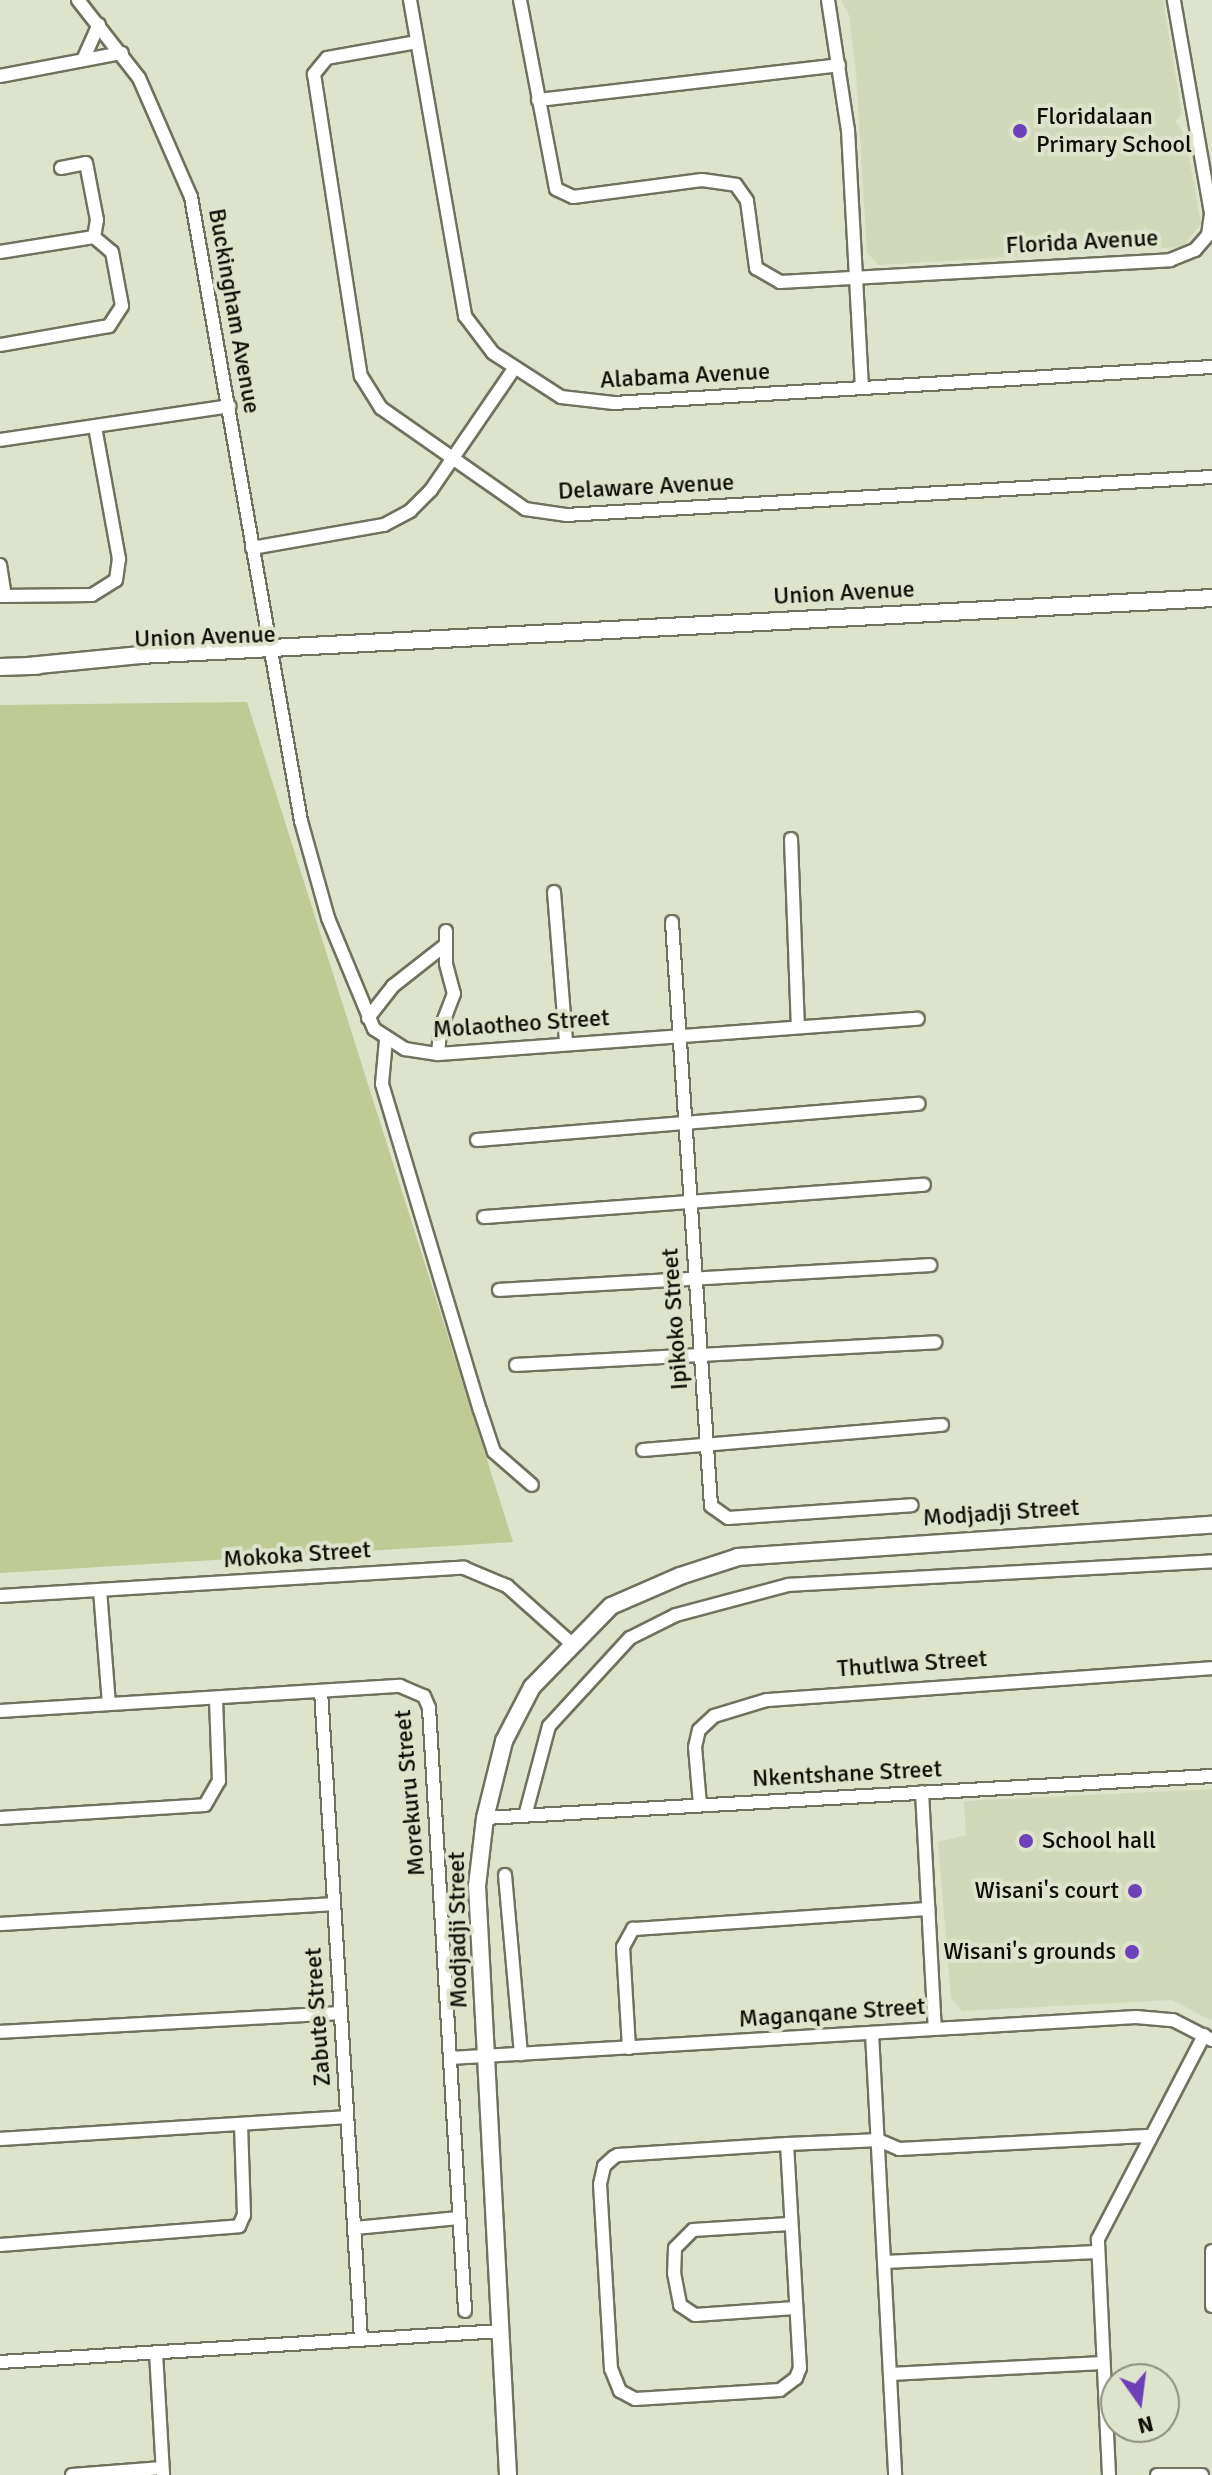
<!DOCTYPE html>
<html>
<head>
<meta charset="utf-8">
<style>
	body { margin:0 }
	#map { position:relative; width:1212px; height:2475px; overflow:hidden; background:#dee3cc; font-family:Signika,sans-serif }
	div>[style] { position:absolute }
	.built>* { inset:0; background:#d2d9bb }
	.green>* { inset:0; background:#bfca94 }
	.roads { filter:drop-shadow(2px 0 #6e725e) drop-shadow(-2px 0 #6e725e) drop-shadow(0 2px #6e725e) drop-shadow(0 -2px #6e725e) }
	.street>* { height:12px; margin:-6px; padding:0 6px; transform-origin:6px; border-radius:6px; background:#fff }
	.secondary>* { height:16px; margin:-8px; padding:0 8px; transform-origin:8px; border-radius:8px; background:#fff }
	.dots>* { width:22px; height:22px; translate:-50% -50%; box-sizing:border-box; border:4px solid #dee3cc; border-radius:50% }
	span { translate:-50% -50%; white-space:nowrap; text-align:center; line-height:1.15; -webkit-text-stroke:8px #dee3cc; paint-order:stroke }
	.poi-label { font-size:24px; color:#0c0e07 }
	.left { translate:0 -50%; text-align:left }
	.right { translate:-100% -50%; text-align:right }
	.street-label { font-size:24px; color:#0c0e07 }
	.north { position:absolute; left:1100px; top:2363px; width:80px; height:80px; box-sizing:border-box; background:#dee3cc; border:2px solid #8a8e7d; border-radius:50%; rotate:166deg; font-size:22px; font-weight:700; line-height:32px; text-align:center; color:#0c0e07 }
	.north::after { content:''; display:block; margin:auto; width:28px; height:36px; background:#6d41b9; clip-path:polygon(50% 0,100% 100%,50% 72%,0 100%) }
</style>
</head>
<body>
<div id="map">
	<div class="built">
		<i style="clip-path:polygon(841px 0,1163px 0,1182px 114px,1175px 121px,1185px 134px,1201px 224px,1182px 247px,879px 265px,867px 253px,856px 72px,849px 15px)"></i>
		<i style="clip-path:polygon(1212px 1789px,1212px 2021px,1172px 2000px,962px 2011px,951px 1998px,938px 1842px,966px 1835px,964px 1801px)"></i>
	</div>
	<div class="green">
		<i style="clip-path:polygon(247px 702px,513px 1542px,0 1573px,0 705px)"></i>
	</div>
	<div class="roads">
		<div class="street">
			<i style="left:78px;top:0;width:99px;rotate:52deg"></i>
			<i style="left:139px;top:78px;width:130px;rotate:66.4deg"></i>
			<i style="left:191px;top:197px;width:634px;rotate:80deg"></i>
			<i style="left:301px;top:821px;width:101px;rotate:74.4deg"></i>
			<i style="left:328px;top:918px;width:120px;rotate:67.5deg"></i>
			<i style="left:374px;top:1029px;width:37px;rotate:33deg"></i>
			<i style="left:405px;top:1049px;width:33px;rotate:9deg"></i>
			<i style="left:438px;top:1054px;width:481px;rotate:-4.2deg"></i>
			<i style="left:410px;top:0;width:321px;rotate:80.1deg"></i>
			<i style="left:465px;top:316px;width:46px;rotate:52.9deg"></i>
			<i style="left:493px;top:353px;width:81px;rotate:32.9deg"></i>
			<i style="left:561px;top:397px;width:53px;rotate:6.5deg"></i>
			<i style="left:614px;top:403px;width:599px;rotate:-3.45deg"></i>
			<i style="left:520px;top:0;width:192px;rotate:79.2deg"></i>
			<i style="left:556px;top:189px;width:19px;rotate:25deg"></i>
			<i style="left:573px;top:197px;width:130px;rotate:-7.5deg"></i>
			<i style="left:702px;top:180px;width:34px;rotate:8deg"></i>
			<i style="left:736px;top:185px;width:19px;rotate:55deg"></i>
			<i style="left:747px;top:201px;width:68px;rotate:82.3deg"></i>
			<i style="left:756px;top:268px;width:28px;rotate:30deg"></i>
			<i style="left:780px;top:282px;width:391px;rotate:-3.2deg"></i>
			<i style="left:1170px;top:260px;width:27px;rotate:-22deg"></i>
			<i style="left:1195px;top:250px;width:20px;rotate:-49deg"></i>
			<i style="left:1208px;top:235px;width:22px;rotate:-82deg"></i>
			<i style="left:1211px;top:213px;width:216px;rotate:-99.9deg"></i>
			<i style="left:828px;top:0;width:132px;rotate:81.3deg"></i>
			<i style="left:848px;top:130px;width:256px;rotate:86.9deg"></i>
			<i style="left:417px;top:42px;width:91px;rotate:169.9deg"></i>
			<i style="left:327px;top:58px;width:21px;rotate:129deg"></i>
			<i style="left:314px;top:74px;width:306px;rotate:81.2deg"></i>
			<i style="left:361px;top:376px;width:38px;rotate:58deg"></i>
			<i style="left:381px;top:408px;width:176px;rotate:35deg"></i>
			<i style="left:525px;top:509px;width:41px;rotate:8.3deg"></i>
			<i style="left:566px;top:515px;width:647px;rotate:-3.37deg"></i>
			<i style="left:83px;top:60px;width:39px;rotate:-66deg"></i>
			<i style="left:0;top:76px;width:124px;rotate:-10.7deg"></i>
			<i style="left:538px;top:100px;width:303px;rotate:-6.6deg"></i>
			<i style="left:61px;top:168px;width:25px;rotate:-11deg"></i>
			<i style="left:86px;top:163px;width:58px;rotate:79.1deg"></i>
			<i style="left:97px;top:220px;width:17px;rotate:100deg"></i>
			<i style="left:0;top:252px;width:95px;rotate:-9.1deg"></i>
			<i style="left:94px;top:237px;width:23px;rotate:40deg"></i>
			<i style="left:112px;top:252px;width:55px;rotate:79.5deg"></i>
			<i style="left:122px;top:306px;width:24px;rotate:123deg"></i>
			<i style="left:109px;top:326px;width:111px;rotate:170.1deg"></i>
			<i style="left:0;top:440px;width:232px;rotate:-8.4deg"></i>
			<i style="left:252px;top:548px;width:134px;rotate:-9.9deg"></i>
			<i style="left:384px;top:525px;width:30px;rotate:-28deg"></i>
			<i style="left:410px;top:511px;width:30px;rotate:-45deg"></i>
			<i style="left:431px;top:490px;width:147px;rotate:-55.6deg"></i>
			<i style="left:0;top:565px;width:31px;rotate:81deg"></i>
			<i style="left:0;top:596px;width:92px;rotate:-0.6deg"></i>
			<i style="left:92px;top:595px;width:28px;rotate:-32deg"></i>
			<i style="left:116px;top:580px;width:21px;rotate:-82deg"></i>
			<i style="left:119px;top:559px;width:134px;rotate:-100.3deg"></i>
			<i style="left:791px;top:839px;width:188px;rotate:87.9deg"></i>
			<i style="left:554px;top:892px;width:150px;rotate:85.4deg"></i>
			<i style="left:672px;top:922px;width:585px;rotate:86.18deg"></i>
			<i style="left:711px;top:1506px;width:21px;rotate:35deg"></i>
			<i style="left:728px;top:1518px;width:184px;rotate:-4deg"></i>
			<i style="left:368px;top:1018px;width:41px;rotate:-52deg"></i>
			<i style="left:393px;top:986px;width:65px;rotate:-38.1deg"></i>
			<i style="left:386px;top:1040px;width:44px;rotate:95.2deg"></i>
			<i style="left:382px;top:1084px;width:340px;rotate:73.3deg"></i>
			<i style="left:480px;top:1410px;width:44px;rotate:71.6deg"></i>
			<i style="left:494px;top:1452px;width:50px;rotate:41deg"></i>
			<i style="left:438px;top:1054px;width:24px;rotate:-85deg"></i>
			<i style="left:440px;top:1030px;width:39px;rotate:-69deg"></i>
			<i style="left:454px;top:994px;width:31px;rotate:-105deg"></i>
			<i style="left:446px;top:964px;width:33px;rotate:-90deg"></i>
			<i style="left:477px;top:1140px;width:443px;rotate:-4.7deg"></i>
			<i style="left:484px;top:1217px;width:441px;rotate:-4.2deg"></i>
			<i style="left:499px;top:1290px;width:432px;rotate:-3.3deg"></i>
			<i style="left:516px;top:1365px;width:420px;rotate:-3.1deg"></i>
			<i style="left:643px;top:1450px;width:300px;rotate:-4.8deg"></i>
			<i style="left:100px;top:1590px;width:114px;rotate:85.5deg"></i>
			<i style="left:0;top:1596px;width:465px;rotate:-3.5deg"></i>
			<i style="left:464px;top:1568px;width:47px;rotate:22.7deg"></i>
			<i style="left:507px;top:1586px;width:86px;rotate:41.7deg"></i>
			<i style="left:321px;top:1691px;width:650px;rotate:86.47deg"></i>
			<i style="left:0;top:1711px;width:401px;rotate:-3.6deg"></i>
			<i style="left:400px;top:1686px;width:26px;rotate:23deg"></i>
			<i style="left:424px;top:1696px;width:13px;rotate:67deg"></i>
			<i style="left:429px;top:1708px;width:604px;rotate:86.58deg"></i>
			<i style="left:922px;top:1792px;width:237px;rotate:86.9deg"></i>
			<i style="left:700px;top:1805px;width:58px;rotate:-94.9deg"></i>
			<i style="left:695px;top:1747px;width:17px;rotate:-77deg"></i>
			<i style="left:699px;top:1730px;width:21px;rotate:-43deg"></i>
			<i style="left:714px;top:1716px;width:55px;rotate:-16.8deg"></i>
			<i style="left:767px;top:1700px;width:446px;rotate:-4.1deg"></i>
			<i style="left:525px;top:1816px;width:93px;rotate:-75.1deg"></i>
			<i style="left:549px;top:1726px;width:120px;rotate:-47.4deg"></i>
			<i style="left:630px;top:1638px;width:51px;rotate:-26.6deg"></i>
			<i style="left:676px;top:1615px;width:116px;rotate:-15deg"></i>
			<i style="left:788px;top:1585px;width:425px;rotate:-3.2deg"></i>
			<i style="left:0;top:1818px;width:205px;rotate:-3.6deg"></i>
			<i style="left:205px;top:1805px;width:28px;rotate:-60deg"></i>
			<i style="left:219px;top:1781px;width:83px;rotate:-92.1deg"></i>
			<i style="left:485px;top:1818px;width:728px;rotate:-3.31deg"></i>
			<i style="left:505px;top:1875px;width:180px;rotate:84.9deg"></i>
			<i style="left:0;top:1924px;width:334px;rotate:-3.4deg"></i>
			<i style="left:0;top:2032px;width:340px;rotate:-3.2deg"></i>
			<i style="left:872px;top:2033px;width:443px;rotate:87deg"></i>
			<i style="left:629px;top:2048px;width:101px;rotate:-93.4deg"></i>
			<i style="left:623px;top:1947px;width:21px;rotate:-61deg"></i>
			<i style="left:633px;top:1929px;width:296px;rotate:-3.9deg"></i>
			<i style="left:450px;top:2058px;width:687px;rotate:-3.42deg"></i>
			<i style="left:1136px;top:2017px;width:37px;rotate:5deg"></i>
			<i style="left:1173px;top:2020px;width:44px;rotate:27.1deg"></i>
			<i style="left:0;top:2139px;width:347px;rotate:-3.6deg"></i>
			<i style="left:787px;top:2144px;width:224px;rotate:86.7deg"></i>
			<i style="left:800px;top:2368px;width:11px;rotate:112deg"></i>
			<i style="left:796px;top:2378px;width:20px;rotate:143deg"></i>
			<i style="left:780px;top:2390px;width:145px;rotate:176.4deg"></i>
			<i style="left:635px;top:2399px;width:17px;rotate:-152deg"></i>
			<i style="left:620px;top:2391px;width:24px;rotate:-112deg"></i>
			<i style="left:611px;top:2369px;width:185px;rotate:-93.4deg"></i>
			<i style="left:600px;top:2184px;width:18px;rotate:-77deg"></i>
			<i style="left:604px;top:2166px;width:13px;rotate:-42deg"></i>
			<i style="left:614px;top:2157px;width:4px;rotate:-27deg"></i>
			<i style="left:618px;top:2155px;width:169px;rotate:-3.7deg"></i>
			<i style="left:787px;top:2144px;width:71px;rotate:-2.4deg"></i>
			<i style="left:858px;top:2141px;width:20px;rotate:-3deg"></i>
			<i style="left:878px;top:2140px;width:23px;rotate:23deg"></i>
			<i style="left:899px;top:2149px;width:248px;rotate:-3deg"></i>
			<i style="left:789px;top:2224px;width:96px;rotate:176.4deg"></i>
			<i style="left:693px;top:2230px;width:25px;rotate:135deg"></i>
			<i style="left:675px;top:2248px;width:25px;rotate:92deg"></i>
			<i style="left:674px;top:2273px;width:33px;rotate:79deg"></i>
			<i style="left:680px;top:2305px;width:18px;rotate:34deg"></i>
			<i style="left:695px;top:2315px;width:100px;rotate:-4deg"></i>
			<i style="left:355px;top:2228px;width:104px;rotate:-5.5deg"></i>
			<i style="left:0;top:2245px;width:240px;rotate:-4.5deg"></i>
			<i style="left:239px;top:2226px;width:12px;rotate:-66deg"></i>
			<i style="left:244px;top:2215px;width:91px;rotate:-91.9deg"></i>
			<i style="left:1212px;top:2251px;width:55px;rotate:90deg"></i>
			<i style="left:885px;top:2262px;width:211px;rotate:-2.7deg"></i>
			<i style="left:156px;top:2352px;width:123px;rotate:86.7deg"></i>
			<i style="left:0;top:2362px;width:502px;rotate:-3.54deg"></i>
			<i style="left:891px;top:2374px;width:211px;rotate:-3deg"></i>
			<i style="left:72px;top:2475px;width:90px;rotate:-4.4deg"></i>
			<i style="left:1109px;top:2475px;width:236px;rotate:-92.7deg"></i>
			<i style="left:1098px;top:2239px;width:230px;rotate:-62.5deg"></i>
			<i style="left:1157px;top:2475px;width:45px"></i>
		</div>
		<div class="secondary">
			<i style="left:28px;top:666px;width:113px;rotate:-5.6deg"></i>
			<i style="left:140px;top:655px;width:1074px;rotate:-3.04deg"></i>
			<i style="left:0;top:667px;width:38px;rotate:-2deg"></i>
			<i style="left:508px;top:2475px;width:590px;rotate:-93.01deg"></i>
			<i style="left:477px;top:1886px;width:68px;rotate:-83.3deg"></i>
			<i style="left:485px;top:1818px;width:79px;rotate:-76.1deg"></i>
			<i style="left:504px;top:1741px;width:61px;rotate:-62.6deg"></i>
			<i style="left:532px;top:1687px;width:113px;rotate:-45.7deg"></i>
			<i style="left:611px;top:1606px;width:75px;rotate:-23.5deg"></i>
			<i style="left:680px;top:1576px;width:61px;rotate:-18.1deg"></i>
			<i style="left:738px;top:1557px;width:475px;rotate:-3.9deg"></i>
		</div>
	</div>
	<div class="dots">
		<i style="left:1020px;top:131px;background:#6d41b9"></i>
		<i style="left:1026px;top:1841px;background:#6d41b9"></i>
		<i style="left:1135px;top:1891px;background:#6d41b9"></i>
		<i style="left:1132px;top:1952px;background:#6d41b9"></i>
	</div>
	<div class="poi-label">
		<span class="left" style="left:1036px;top:131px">Floridalaan<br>Primary School</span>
		<span class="left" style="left:1042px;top:1841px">School hall</span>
		<span class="right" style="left:1119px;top:1891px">Wisani's court</span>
		<span class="right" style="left:1116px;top:1952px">Wisani's grounds</span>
	</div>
	<div class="street-label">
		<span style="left:1082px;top:242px;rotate:-3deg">Florida Avenue</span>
		<span style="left:234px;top:311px;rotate:80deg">Buckingham Avenue</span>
		<span style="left:685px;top:376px;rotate:-3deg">Alabama Avenue</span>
		<span style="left:646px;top:487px;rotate:-3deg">Delaware Avenue</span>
		<span style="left:844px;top:593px;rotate:-3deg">Union Avenue</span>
		<span style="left:205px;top:637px;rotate:-2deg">Union Avenue</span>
		<span style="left:521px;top:1024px;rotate:-4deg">Molaotheo Street</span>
		<span style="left:675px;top:1319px;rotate:-94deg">Ipikoko Street</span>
		<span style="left:1001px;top:1513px;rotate:-4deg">Modjadji Street</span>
		<span style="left:297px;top:1555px;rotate:-4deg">Mokoka Street</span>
		<span style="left:912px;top:1664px;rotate:-4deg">Thutlwa Street</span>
		<span style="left:847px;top:1774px;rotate:-3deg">Nkentshane Street</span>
		<span style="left:410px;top:1793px;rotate:-95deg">Morekuru Street</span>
		<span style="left:458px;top:1930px;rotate:-91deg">Modjadji Street</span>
		<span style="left:832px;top:2013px;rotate:-4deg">Maganqane Street</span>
		<span style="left:318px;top:2017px;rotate:-94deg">Zabute Street</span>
	</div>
	<div class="north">N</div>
</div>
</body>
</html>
